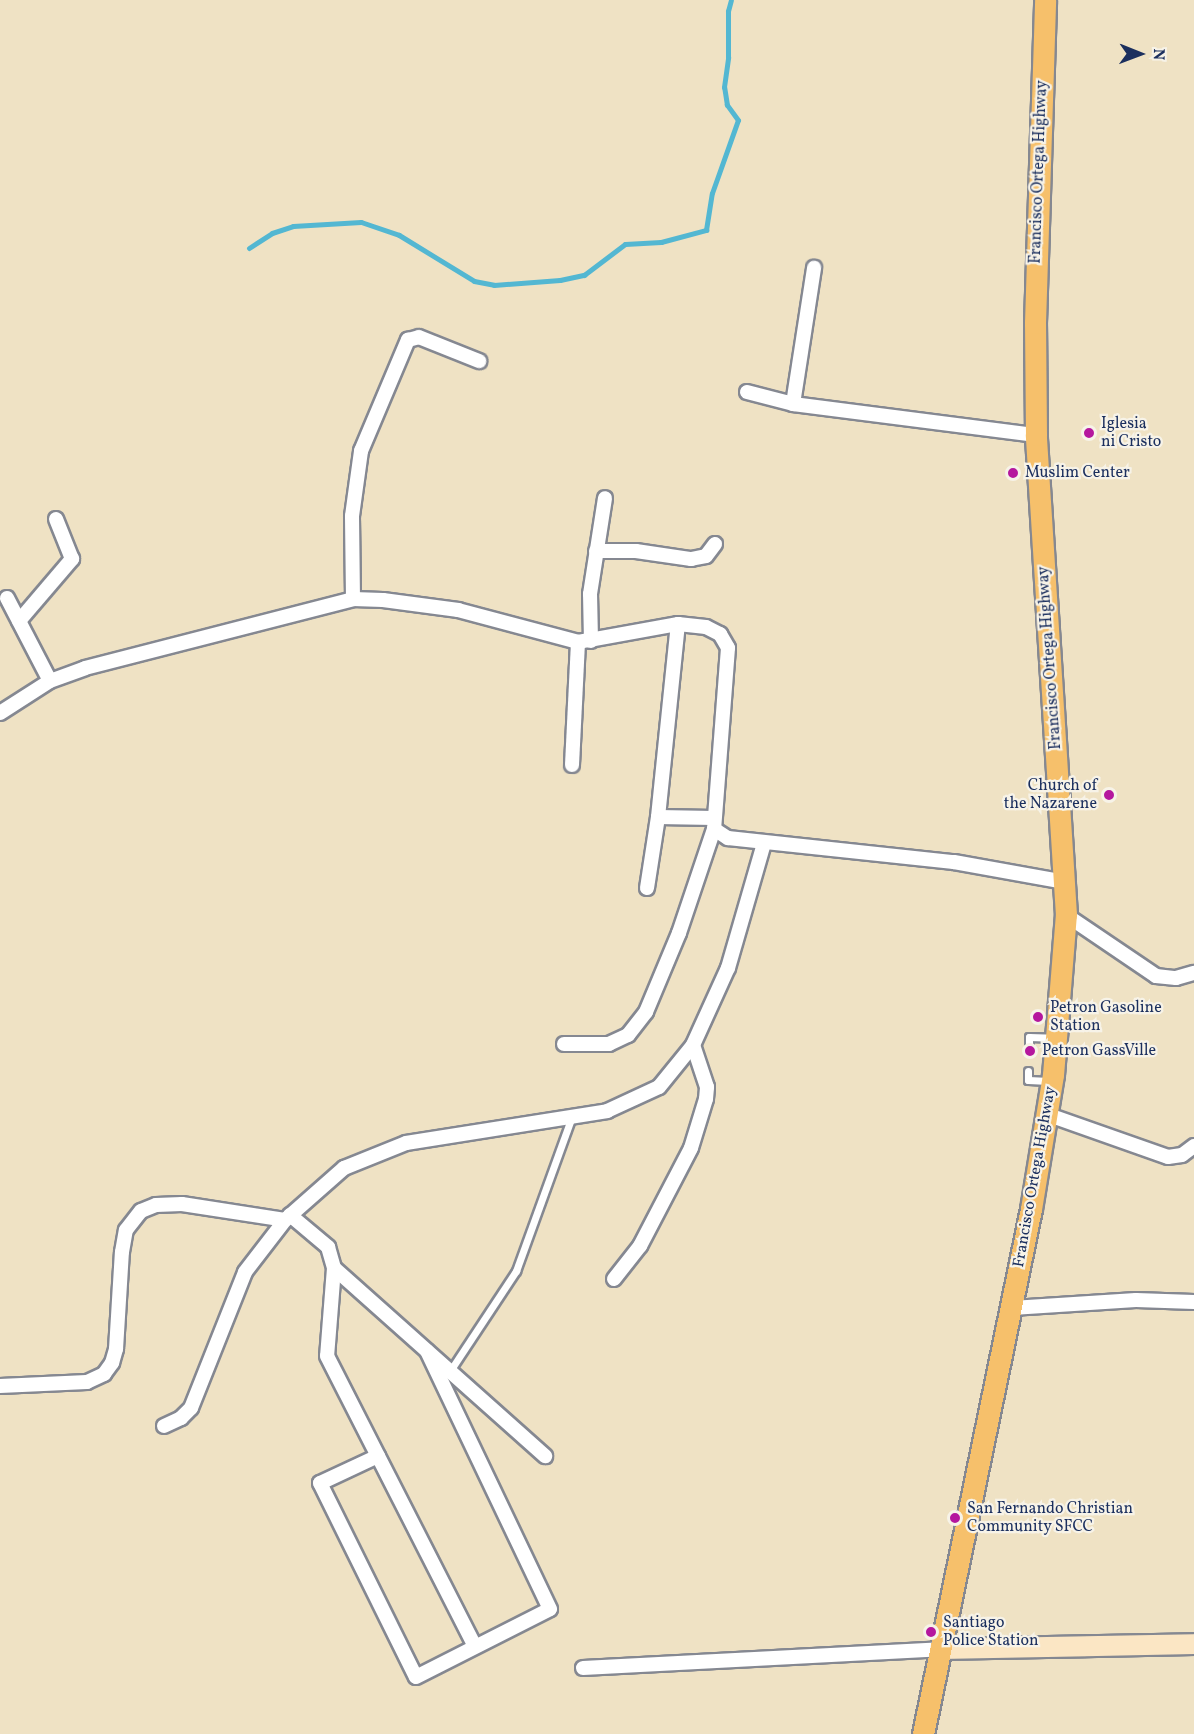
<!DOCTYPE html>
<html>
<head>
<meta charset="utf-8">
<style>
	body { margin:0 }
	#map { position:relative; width:1194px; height:1734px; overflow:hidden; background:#efe2c4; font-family:Vollkorn,serif }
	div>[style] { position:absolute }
	.stream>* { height:5px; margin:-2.5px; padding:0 2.5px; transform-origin:2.5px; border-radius:2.5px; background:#53b7d2 }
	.roads { filter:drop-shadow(2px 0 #858891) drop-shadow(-2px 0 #858891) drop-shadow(0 2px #858891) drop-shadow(0 -2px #858891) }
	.lane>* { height:7px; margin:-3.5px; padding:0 3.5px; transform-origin:3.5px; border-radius:3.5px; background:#fff }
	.street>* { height:14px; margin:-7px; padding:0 7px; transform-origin:7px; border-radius:7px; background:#fff }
	.secondary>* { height:20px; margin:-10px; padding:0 10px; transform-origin:10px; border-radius:10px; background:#fbe6c4 }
	.primary>* { height:21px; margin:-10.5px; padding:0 10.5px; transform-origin:10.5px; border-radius:10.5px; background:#f6c06b }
	.dots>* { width:16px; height:16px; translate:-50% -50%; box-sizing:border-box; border:3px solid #f7f3e8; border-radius:50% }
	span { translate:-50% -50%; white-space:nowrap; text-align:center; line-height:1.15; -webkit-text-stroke:4.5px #f7f3e8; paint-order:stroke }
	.street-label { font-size:16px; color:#1b2f5e }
	.poi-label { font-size:16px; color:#1b2f5e }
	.left { translate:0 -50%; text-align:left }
	.right { translate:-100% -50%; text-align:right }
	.north { position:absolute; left:1110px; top:24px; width:60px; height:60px; -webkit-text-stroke:4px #f7f3e8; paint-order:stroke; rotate:91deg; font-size:16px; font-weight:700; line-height:24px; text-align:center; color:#1b2f5e }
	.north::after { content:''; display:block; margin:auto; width:21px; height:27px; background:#1b2f5e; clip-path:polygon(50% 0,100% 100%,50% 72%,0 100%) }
</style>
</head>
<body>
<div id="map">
	<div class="stream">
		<i style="left:249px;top:248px;width:27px;rotate:-33deg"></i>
		<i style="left:272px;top:233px;width:22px;rotate:-18deg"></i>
		<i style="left:293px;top:226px;width:68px;rotate:-3.4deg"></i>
		<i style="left:361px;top:222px;width:40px;rotate:18.9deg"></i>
		<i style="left:399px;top:235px;width:88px;rotate:31.5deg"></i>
		<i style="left:474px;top:281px;width:20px;rotate:11deg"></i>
		<i style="left:494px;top:285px;width:66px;rotate:-4.3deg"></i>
		<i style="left:560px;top:280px;width:25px;rotate:-12deg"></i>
		<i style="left:584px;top:275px;width:51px;rotate:-37.1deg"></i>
		<i style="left:625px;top:244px;width:36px;rotate:-3deg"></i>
		<i style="left:661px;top:242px;width:47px;rotate:-14.9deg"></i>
		<i style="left:706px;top:230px;width:37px;rotate:-81deg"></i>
		<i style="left:712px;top:193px;width:77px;rotate:-70.4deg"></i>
		<i style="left:738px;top:120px;width:19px;rotate:-126deg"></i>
		<i style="left:727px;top:105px;width:18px;rotate:-99deg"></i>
		<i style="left:724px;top:87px;width:30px;rotate:-82deg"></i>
		<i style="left:728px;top:57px;width:46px;rotate:-90deg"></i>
		<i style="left:728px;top:11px;width:11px;rotate:-75deg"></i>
	</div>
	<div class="roads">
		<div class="lane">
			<i style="left:1029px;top:1047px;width:10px;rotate:-90deg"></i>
			<i style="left:1029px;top:1037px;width:24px;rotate:2deg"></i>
			<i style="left:1028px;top:1071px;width:9px;rotate:90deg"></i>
			<i style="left:1028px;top:1080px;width:21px;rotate:3deg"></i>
			<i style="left:450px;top:1371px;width:120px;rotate:-56.6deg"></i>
			<i style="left:516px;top:1271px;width:165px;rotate:-70.1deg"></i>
		</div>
		<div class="street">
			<i style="left:747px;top:392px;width:48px;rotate:14.6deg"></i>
			<i style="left:793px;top:404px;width:245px;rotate:7.3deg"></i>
			<i style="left:793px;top:404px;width:138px;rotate:-81.2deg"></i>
			<i style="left:596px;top:551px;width:40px"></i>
			<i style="left:636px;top:551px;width:56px;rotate:8.3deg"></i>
			<i style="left:691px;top:559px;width:15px;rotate:-11deg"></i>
			<i style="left:706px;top:556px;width:15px;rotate:-53deg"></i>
			<i style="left:7px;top:598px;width:93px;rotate:62.6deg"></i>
			<i style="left:353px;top:599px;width:83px;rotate:-90.7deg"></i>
			<i style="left:352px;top:516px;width:66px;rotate:-82.1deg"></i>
			<i style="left:361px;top:451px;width:121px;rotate:-67.1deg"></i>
			<i style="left:408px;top:340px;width:11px;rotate:-15deg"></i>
			<i style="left:419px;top:337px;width:65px;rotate:21.8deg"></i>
			<i style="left:19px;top:621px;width:82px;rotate:-49.5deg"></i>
			<i style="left:72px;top:559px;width:43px;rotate:-111.8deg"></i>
			<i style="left:591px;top:641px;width:47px;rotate:-91.2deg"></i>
			<i style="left:590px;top:594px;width:97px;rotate:-81.1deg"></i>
			<i style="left:0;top:713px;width:59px;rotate:-32.6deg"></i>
			<i style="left:50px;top:681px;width:37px;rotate:-20deg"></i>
			<i style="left:85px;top:668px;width:277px;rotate:-14.4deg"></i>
			<i style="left:353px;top:599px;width:30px;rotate:2deg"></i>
			<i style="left:383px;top:600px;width:76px;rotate:7.6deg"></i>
			<i style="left:458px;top:610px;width:124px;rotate:14.9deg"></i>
			<i style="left:578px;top:642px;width:102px;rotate:-10.2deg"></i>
			<i style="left:678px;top:624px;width:28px;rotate:6deg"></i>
			<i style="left:706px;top:627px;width:16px;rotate:27deg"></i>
			<i style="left:720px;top:634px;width:16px;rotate:60deg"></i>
			<i style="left:728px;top:648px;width:182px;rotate:94.4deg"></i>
			<i style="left:714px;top:829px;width:110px;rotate:108.6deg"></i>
			<i style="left:679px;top:933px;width:86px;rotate:112.7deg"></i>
			<i style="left:646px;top:1012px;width:29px;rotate:128deg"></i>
			<i style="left:628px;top:1035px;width:21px;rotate:155deg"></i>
			<i style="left:609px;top:1044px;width:45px;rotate:180deg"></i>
			<i style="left:572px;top:765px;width:123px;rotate:-87.2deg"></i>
			<i style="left:658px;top:817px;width:56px;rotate:1deg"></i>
			<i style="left:714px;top:829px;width:17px;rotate:33deg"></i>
			<i style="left:728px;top:838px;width:227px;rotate:6.1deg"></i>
			<i style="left:954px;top:862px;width:113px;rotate:10.2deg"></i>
			<i style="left:647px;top:888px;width:72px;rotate:-81.2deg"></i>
			<i style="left:658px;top:817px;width:194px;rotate:-84.1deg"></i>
			<i style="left:1066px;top:915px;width:109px;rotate:34.1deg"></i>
			<i style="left:1156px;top:976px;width:20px;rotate:6deg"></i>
			<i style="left:1176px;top:978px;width:19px;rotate:-16deg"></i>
			<i style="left:1046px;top:1114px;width:129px;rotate:19.4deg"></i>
			<i style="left:1168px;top:1157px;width:14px;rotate:-8deg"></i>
			<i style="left:1182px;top:1155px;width:15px;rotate:-37deg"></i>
			<i style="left:290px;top:1215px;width:50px;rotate:40.1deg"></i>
			<i style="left:328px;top:1247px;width:22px;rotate:74deg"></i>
			<i style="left:334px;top:1268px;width:283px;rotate:41.7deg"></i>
			<i style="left:334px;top:1268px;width:88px;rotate:94.5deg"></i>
			<i style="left:327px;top:1356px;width:326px;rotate:63deg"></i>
			<i style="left:614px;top:1279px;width:42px;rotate:-51.8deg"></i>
			<i style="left:640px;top:1246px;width:110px;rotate:-62.5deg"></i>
			<i style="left:691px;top:1148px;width:51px;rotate:-73deg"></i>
			<i style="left:706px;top:1099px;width:12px;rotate:-85deg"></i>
			<i style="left:707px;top:1087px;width:44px;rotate:-108.4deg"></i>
			<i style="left:1012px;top:1308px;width:124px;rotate:-3.7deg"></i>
			<i style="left:1136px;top:1300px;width:58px;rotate:2deg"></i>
			<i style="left:0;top:1386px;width:87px;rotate:-2.6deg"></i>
			<i style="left:87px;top:1382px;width:19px;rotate:-25deg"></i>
			<i style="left:104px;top:1374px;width:14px;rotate:-54deg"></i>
			<i style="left:112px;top:1363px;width:15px;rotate:-74deg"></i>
			<i style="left:116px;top:1349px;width:97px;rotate:-86.5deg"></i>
			<i style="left:122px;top:1252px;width:22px;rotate:-80deg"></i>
			<i style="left:126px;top:1230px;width:24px;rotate:-52deg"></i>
			<i style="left:141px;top:1211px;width:16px;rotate:-22deg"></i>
			<i style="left:156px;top:1205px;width:26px;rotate:-2deg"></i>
			<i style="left:182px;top:1204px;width:104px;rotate:8.8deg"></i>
			<i style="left:164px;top:1426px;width:19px;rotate:-25deg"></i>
			<i style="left:181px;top:1418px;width:14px;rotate:-45deg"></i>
			<i style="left:191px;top:1408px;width:146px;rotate:-68.3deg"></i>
			<i style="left:245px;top:1272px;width:66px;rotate:-52.4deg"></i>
			<i style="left:285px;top:1220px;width:79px;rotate:-41.4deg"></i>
			<i style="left:344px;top:1168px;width:67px;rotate:-22deg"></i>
			<i style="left:406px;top:1143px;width:204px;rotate:-9deg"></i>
			<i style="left:607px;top:1111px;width:57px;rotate:-24.8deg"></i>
			<i style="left:659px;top:1087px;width:54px;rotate:-51deg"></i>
			<i style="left:693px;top:1045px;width:85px;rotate:-65.6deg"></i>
			<i style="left:728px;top:968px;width:130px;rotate:-73.9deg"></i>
			<i style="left:378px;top:1456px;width:64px;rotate:155deg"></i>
			<i style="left:320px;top:1483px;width:216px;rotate:63.7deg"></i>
			<i style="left:416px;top:1677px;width:150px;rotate:-26.9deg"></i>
			<i style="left:550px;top:1609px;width:286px;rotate:-115.5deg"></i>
			<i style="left:583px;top:1668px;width:358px;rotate:-3deg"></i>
		</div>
		<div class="secondary">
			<i style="left:940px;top:1649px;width:254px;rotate:-1.1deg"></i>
		</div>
		<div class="primary">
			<i style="left:923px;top:1734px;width:536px;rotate:-78.38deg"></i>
			<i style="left:1031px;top:1209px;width:136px;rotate:-80.7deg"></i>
			<i style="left:1053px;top:1075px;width:161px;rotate:-85.4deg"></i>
			<i style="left:1066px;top:915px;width:481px;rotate:-93.6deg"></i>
			<i style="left:1036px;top:435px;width:112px;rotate:-90.5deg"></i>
			<i style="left:1035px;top:323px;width:323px;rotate:-88.2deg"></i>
		</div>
	</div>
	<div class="dots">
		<i style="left:1089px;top:433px;background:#b5179e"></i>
		<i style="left:1013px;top:473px;background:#b5179e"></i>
		<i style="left:1109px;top:795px;background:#b5179e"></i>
		<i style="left:1038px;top:1017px;background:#b5179e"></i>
		<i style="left:1030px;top:1051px;background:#b5179e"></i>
		<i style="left:955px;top:1518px;background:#b5179e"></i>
		<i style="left:931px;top:1632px;background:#b5179e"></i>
	</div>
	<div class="street-label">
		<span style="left:1039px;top:172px;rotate:-88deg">Francisco Ortega Highway</span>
		<span style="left:1050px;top:658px;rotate:-94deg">Francisco Ortega Highway</span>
		<span style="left:1035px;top:1177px;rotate:-80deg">Francisco Ortega Highway</span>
	</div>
	<div class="poi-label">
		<span class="left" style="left:1101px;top:433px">Iglesia<br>ni Cristo</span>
		<span class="left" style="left:1025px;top:473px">Muslim Center</span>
		<span class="right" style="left:1097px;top:795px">Church of<br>the Nazarene</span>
		<span class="left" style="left:1050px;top:1017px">Petron Gasoline<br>Station</span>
		<span class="left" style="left:1042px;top:1051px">Petron GassVille</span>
		<span class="left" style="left:967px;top:1518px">San Fernando Christian<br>Community SFCC</span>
		<span class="left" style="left:943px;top:1632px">Santiago<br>Police Station</span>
	</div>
	<div class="north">N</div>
</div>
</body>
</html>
